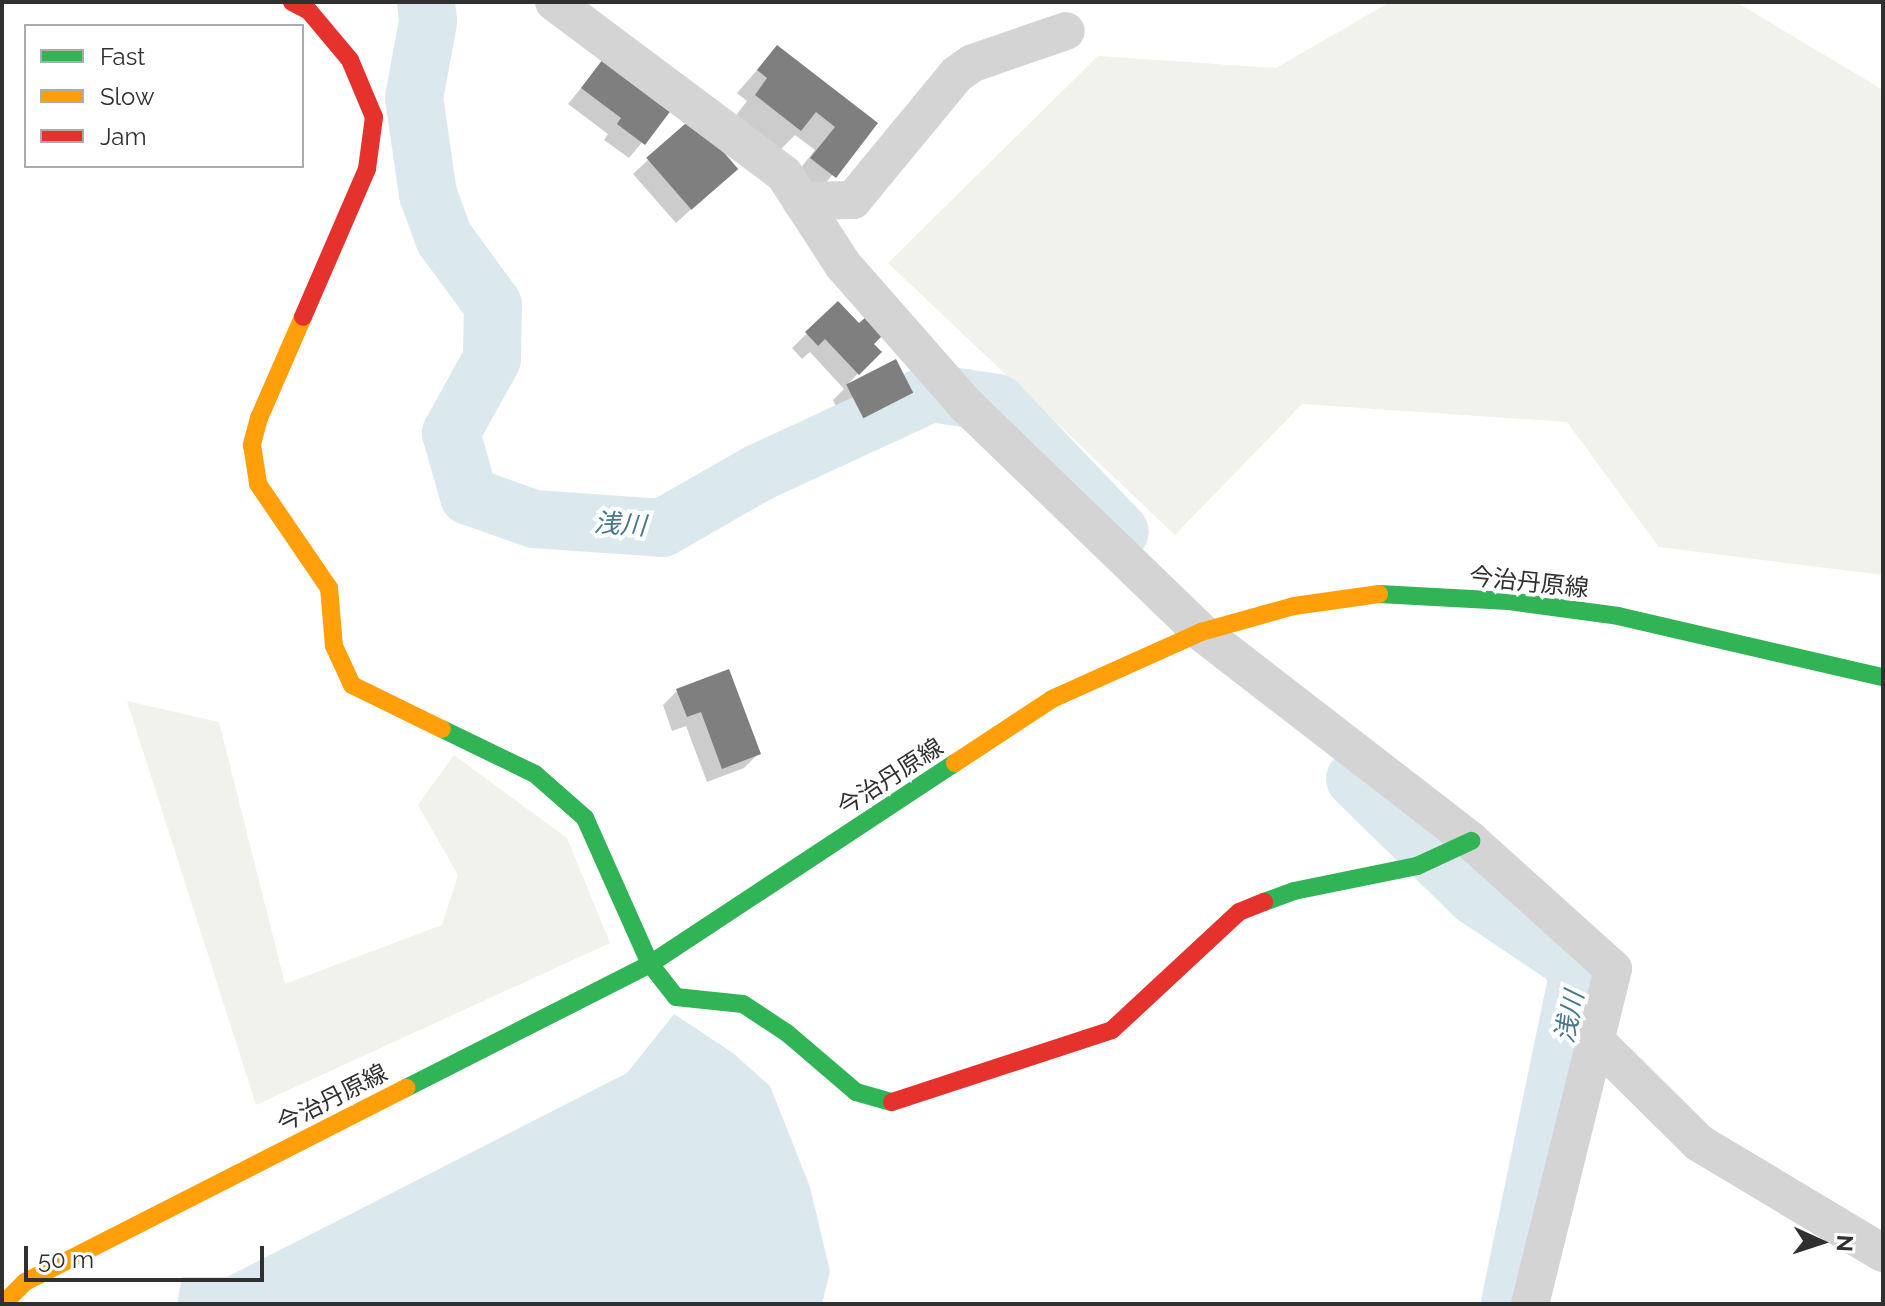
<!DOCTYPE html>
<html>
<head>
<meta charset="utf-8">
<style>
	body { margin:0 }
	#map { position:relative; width:1885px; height:1306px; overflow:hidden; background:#fff; font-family:Raleway,"Noto Sans JP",sans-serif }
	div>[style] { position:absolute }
	.green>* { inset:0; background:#f1f2ec }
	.water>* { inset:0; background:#dbe9ee }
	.shadow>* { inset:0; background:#0003 }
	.river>* { height:58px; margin:-29px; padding:0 29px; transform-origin:29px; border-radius:29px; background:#dbe9ee }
	.building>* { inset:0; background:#7f7f7f; transform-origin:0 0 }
	.street>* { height:38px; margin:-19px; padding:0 19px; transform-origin:19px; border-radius:19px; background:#d4d4d4 }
	.fast>* { height:18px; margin:-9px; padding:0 9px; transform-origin:9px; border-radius:9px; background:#30b455 }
	.slow>* { height:18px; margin:-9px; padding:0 9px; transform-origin:9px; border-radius:9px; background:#ff9f0a }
	.jam>* { height:18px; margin:-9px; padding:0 9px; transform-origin:9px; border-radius:9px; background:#e5322d }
	span { translate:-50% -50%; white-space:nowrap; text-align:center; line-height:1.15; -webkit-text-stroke:8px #fff; paint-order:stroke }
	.street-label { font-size:24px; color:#303030 }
	.water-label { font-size:26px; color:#487889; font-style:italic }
	.frame { position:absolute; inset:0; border:4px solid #303030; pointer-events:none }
	.legend { position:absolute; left:24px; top:24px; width:280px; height:144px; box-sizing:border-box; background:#fff; border:2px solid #acacac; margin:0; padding:10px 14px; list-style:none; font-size:24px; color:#303030 }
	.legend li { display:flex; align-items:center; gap:16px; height:40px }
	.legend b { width:40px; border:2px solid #acacac }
	.north { position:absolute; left:1781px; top:1202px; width:80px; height:80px; -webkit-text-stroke:6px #fff; paint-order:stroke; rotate:93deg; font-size:22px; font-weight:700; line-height:32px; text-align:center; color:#303030 }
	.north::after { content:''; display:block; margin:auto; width:28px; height:36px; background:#303030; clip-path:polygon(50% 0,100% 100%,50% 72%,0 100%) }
	.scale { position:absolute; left:24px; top:1246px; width:240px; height:36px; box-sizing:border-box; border:4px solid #303030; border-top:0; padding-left:10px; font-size:24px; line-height:28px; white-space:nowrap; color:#303030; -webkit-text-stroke:6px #fff; paint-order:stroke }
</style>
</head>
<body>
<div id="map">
	<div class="green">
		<i style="clip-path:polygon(1390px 2px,1736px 2px,1883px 90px,1883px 575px,1659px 547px,1567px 422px,1302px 404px,1175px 535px,888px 263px,1098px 56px,1276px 68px)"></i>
		<i style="clip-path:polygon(127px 701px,219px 722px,285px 984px,442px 925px,458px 875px,418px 805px,454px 755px,567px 838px,610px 943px,256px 1105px)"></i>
	</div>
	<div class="water">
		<i style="clip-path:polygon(674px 1014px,733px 1053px,770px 1086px,810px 1187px,830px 1271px,822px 1304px,177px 1304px,182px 1277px,227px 1277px,627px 1073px)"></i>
	</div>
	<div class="shadow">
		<i style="clip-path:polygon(777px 47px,875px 124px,813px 198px,790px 181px,815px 150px,795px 135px,778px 152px,734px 118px,747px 101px,737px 93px)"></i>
		<i style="clip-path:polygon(603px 61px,669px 110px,629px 158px,604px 140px,608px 134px,568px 104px)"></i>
		<i style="clip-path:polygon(648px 160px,720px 183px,676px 223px,633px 174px)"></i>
		<i style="clip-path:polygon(838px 303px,879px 352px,845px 387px,895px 362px,910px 393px,896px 408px,847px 431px,833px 400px,844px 389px,810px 352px,802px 359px,792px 348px)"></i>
		<i style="clip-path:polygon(677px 691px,758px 754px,744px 768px,707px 782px,686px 726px,672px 731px,663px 705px)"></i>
	</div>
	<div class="river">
		<i style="left:426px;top:2px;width:20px;rotate:84deg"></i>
		<i style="left:428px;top:22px;width:77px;rotate:100.4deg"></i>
		<i style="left:414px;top:98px;width:97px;rotate:81.7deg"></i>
		<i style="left:428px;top:194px;width:47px;rotate:70deg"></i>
		<i style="left:444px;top:238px;width:83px;rotate:53.8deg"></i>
		<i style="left:493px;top:305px;width:54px;rotate:91.1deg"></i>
		<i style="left:492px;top:359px;width:85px;rotate:119deg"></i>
		<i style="left:451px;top:433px;width:66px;rotate:74.1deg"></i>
		<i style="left:469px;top:496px;width:69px;rotate:19.5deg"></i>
		<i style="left:534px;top:519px;width:128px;rotate:4deg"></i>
		<i style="left:662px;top:528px;width:111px;rotate:-29.8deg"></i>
		<i style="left:758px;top:473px;width:191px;rotate:-24.8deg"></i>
		<i style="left:931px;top:393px;width:67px;rotate:8.6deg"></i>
		<i style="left:997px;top:403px;width:178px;rotate:46.4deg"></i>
		<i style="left:1355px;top:779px;width:169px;rotate:44.3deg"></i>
		<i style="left:1476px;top:897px;width:110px;rotate:33.8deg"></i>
		<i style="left:1567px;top:958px;width:20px;rotate:57deg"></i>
		<i style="left:1578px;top:975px;width:336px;rotate:101.7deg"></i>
	</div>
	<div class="building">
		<i style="clip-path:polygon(777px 45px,878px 123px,836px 178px,810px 158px,835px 127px,816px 112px,801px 131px,755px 95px,767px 78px,757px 70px)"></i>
		<i style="clip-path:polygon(603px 59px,672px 109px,645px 145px,617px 124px,621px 118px,581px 88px)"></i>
		<i style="left:693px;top:117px;width:69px;height:62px;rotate:49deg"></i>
		<i style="clip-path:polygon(838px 301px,859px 323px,866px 317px,883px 335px,874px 344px,882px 352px,859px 375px,825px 339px,818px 346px,805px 332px)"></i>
		<i style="left:896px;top:359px;width:38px;height:56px;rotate:63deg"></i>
		<i style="clip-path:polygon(729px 669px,761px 754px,722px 769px,701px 712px,687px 717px,676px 689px)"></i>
	</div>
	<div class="street">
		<i style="left:554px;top:2px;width:287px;rotate:36.8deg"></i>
		<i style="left:784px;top:174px;width:108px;rotate:57deg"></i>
		<i style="left:843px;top:265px;width:188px;rotate:48.7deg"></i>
		<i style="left:967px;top:406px;width:325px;rotate:44deg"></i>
		<i style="left:1201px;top:632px;width:341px;rotate:37.7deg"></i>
		<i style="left:1471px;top:841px;width:191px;rotate:42deg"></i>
		<i style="left:1613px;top:969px;width:345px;rotate:103.9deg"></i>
		<i style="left:801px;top:201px;width:52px;rotate:-1.1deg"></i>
		<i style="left:853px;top:200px;width:163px;rotate:-50.5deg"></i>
		<i style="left:957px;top:74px;width:19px;rotate:-35deg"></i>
		<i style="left:973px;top:63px;width:98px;rotate:-19deg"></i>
		<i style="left:1597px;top:1042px;width:144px;rotate:44.7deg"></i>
		<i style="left:1699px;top:1143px;width:214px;rotate:30.9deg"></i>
	</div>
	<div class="fast">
		<i style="left:1379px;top:594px;width:130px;rotate:3.1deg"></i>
		<i style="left:1509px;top:601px;width:110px;rotate:7.8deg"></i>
		<i style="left:1618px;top:616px;width:272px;rotate:13deg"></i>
		<i style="left:442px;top:729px;width:103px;rotate:25.8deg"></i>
		<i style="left:535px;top:774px;width:67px;rotate:41.3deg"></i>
		<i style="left:585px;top:818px;width:160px;rotate:66deg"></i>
		<i style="left:650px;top:964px;width:42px;rotate:51.8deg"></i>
		<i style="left:676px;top:997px;width:67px;rotate:6deg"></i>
		<i style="left:743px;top:1004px;width:53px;rotate:33.4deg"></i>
		<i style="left:787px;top:1033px;width:91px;rotate:40.5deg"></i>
		<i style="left:856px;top:1092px;width:37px;rotate:16deg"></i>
		<i style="left:1264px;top:902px;width:32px;rotate:-20deg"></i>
		<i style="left:1294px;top:891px;width:126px;rotate:-11.5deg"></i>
		<i style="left:1417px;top:866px;width:60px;rotate:-24.8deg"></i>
		<i style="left:406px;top:1088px;width:274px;rotate:-26.9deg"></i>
		<i style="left:650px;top:964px;width:365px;rotate:-33.4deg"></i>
	</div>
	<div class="slow">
		<i style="left:303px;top:317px;width:110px;rotate:113.5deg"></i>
		<i style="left:259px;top:418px;width:28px;rotate:105deg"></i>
		<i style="left:252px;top:445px;width:39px;rotate:81deg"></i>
		<i style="left:258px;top:484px;width:126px;rotate:55.7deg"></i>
		<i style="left:329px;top:588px;width:58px;rotate:85.1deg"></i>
		<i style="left:334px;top:646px;width:43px;rotate:65.2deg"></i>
		<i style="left:352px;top:685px;width:100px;rotate:26.1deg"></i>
		<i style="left:955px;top:763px;width:116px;rotate:-33.4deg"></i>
		<i style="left:1052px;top:699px;width:163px;rotate:-24.2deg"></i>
		<i style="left:1201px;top:632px;width:97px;rotate:-15.6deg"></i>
		<i style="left:1294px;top:606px;width:86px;rotate:-8deg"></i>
		<i style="left:3px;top:1304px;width:31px;rotate:-45deg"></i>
		<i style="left:25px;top:1282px;width:428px;rotate:-27deg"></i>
	</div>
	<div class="jam">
		<i style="left:292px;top:2px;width:19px;rotate:28deg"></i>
		<i style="left:309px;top:11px;width:64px;rotate:50.1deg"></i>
		<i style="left:350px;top:60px;width:62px;rotate:67.2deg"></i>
		<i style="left:374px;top:117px;width:52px;rotate:97.7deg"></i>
		<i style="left:367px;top:169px;width:161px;rotate:113.4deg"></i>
		<i style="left:892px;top:1102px;width:231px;rotate:-18.1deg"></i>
		<i style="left:1112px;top:1030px;width:173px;rotate:-42.9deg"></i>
		<i style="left:1239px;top:912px;width:27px;rotate:-22deg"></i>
	</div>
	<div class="street-label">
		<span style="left:1529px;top:582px;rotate:6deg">今治丹原線</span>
		<span style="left:890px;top:777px;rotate:-33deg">今治丹原線</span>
		<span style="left:332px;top:1098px;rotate:-27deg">今治丹原線</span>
	</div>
	<div class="water-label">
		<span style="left:620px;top:525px;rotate:4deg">浅川</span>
		<span style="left:1570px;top:1017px;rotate:-78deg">浅川</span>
	</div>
	<div class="frame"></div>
	<ul class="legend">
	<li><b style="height:10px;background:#30b455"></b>Fast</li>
	<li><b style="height:10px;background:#ff9f0a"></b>Slow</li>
	<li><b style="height:10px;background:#e5322d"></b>Jam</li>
	</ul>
	<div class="north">N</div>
	<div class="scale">50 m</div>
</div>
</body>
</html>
